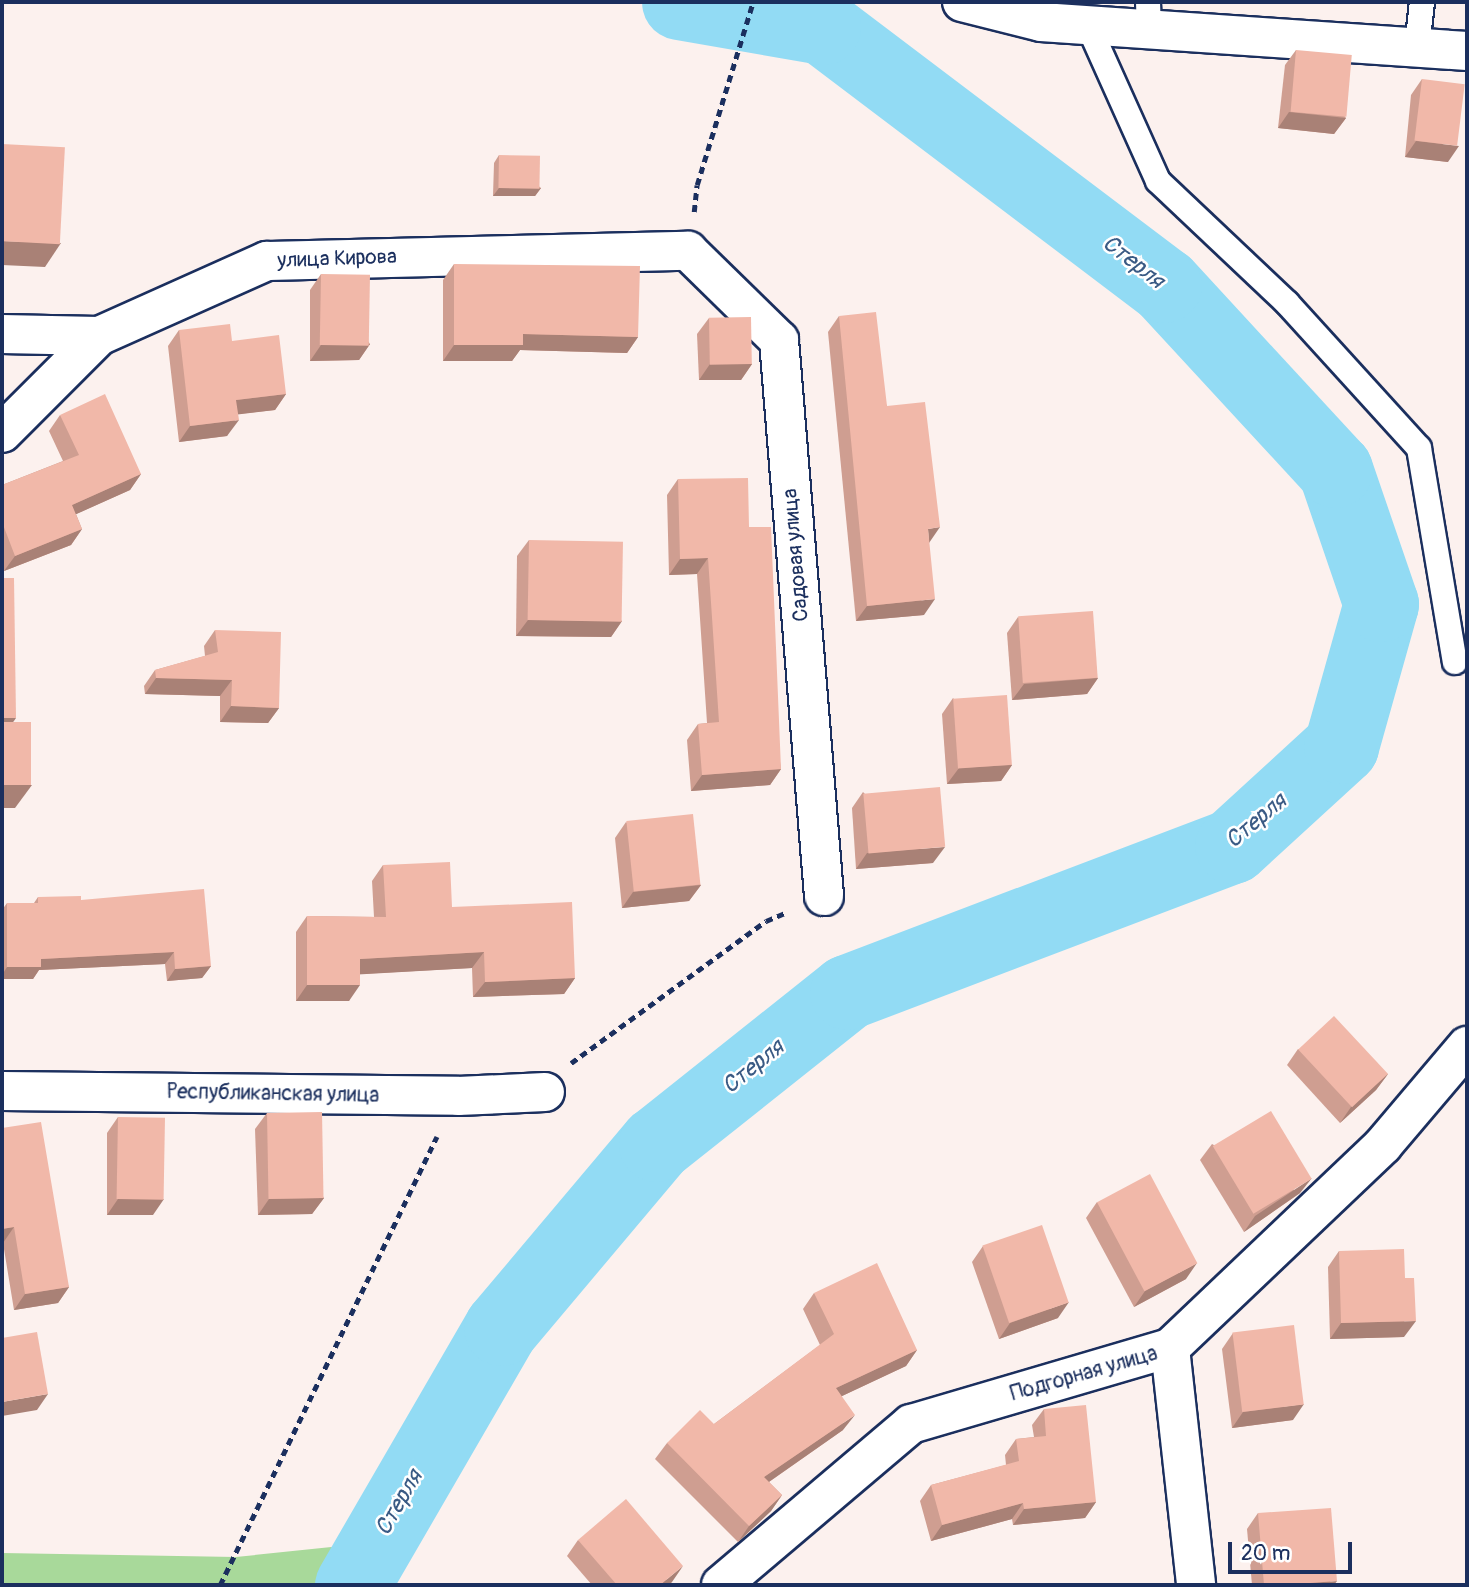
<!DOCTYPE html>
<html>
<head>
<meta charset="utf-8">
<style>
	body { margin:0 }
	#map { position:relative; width:1469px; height:1587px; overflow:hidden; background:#fcf1ee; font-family:Pangolin,sans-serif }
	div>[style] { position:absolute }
	.green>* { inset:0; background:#a8d99a }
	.river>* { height:75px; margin:-37.5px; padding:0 37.5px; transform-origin:37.5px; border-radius:37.5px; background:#92dbf4 }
	.path>* { height:4.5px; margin-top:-2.25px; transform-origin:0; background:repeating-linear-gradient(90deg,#1b2f5e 0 7px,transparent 0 12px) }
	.roads { filter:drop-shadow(2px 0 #1b2f5e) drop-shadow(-2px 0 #1b2f5e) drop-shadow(0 2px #1b2f5e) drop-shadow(0 -2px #1b2f5e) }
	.lane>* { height:24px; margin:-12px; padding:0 12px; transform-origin:12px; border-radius:12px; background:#fff }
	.street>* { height:38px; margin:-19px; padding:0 19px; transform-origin:19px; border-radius:19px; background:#fff }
	.wall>* { inset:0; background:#cf9e91 }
	.shaded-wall>* { inset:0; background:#a98176 }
	.building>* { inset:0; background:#f1b8a9; transform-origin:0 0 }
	span { translate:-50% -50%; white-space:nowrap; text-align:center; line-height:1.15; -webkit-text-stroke:5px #fff; paint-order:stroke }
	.street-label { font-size:21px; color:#1b2f5e }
	.water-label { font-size:23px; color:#395a84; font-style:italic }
	.frame { position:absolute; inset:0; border:4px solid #1b2f5e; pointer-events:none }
	.scale { position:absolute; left:1228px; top:1542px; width:124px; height:32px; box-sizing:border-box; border:4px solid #1b2f5e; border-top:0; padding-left:9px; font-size:21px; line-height:24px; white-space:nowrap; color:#1b2f5e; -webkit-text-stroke:5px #fff; paint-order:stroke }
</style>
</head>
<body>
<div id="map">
	<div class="green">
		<i style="clip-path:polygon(341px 1546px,328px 1585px,2px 1585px,2px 1553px,236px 1557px)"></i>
	</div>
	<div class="river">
		<i style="left:352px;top:1585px;width:297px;rotate:-59.9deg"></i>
		<i style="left:501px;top:1328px;width:241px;rotate:-49.9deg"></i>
		<i style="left:656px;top:1144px;width:244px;rotate:-38.5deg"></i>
		<i style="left:847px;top:992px;width:412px;rotate:-20.8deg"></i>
		<i style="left:1232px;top:846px;width:148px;rotate:-42.5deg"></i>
		<i style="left:1341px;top:746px;width:148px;rotate:-74.3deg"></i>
		<i style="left:1381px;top:604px;width:142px;rotate:-108.9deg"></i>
		<i style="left:1335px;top:470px;width:252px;rotate:-132.7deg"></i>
		<i style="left:1164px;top:285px;width:428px;rotate:-142.9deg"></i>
		<i style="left:823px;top:27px;width:146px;rotate:-170.2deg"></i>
	</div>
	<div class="path">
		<i style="left:694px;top:212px;width:27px;rotate:-84deg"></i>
		<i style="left:697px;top:185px;width:191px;rotate:-73deg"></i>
		<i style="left:571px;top:1063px;width:241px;rotate:-36.1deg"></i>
		<i style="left:766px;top:921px;width:23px;rotate:-23deg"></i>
		<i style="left:220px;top:1585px;width:498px;rotate:-64.2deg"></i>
	</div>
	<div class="roads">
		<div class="lane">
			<i style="left:1148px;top:2px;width:27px;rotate:88deg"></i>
			<i style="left:1088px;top:25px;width:171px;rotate:65.8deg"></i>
			<i style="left:1158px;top:181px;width:178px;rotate:43.4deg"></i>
			<i style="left:1287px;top:303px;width:196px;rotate:47.7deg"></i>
			<i style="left:1419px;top:448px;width:217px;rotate:80.5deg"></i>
			<i style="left:1417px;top:47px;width:45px;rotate:-83.7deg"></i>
		</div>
		<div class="street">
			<i style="left:962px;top:2px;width:81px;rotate:14.2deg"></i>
			<i style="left:1041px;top:22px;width:427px;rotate:3.9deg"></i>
			<i style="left:2px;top:334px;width:97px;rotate:1.2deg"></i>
			<i style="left:99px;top:336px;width:184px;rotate:-24.1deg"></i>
			<i style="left:267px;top:261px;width:421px;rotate:-1.4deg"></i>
			<i style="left:688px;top:251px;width:127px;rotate:44.4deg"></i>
			<i style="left:779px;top:340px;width:558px;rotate:85.37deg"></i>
			<i style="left:2px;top:433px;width:137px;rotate:-45deg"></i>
			<i style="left:2px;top:1091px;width:456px;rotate:0.6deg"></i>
			<i style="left:458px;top:1096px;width:87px;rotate:-2.6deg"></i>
			<i style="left:1170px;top:1348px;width:238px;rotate:83.7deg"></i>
			<i style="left:721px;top:1585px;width:249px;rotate:-40.3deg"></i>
			<i style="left:911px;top:1424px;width:270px;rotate:-16.4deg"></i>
			<i style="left:1170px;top:1348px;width:294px;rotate:-43.6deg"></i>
			<i style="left:1383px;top:1145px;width:130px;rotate:-49.7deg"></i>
		</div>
	</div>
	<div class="wall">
		<i style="clip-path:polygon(1296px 50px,1346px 118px,1334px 134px,1278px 128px,1285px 65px)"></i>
		<i style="clip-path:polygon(1422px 79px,1448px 162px,1405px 157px,1411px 95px)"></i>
		<i style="clip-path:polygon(499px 155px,541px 188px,535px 196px,493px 196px,494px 163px)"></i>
		<i style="clip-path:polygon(454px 264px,638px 337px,627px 353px,520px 350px,512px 361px,443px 361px,443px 280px)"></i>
		<i style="clip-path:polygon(321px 274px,370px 344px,359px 360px,310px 361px,310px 290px)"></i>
		<i style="clip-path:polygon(839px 316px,887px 406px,924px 615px,856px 621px,828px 332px)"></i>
		<i style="clip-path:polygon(709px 318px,752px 364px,741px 380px,699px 380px,697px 334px)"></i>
		<i style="clip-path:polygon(179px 330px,232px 341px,286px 394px,275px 410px,238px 414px,227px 436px,179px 442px,168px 346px)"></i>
		<i style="clip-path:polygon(60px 415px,141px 474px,130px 490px,76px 514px,82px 529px,71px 545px,4px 571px,2px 566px,2px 485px,63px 461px,49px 431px)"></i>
		<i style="clip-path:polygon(678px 479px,749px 527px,781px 769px,770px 785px,691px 791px,687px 740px,698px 724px,707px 723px,697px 574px,669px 575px,667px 495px)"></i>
		<i style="clip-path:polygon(529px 540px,622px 621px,611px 637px,516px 636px,517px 556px)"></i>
		<i style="clip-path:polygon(1018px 617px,1098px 678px,1087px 694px,1012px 700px,1007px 633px)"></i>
		<i style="clip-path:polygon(215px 630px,279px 708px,268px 723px,220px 722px,220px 696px,145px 694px,144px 686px,155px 670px,205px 656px,204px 646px)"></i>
		<i style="clip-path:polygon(953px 698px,1012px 765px,1001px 781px,947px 784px,942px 714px)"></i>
		<i style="clip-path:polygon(863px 792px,933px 863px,856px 869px,852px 808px)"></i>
		<i style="clip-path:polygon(626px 822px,701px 885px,689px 901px,622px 908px,615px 838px)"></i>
		<i style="clip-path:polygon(383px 865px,452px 907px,575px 978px,564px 994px,473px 997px,472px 968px,360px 974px,349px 1001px,296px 1001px,296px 932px,307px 916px,374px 917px,372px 881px)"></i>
		<i style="clip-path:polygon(38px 897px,81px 900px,211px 966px,202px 978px,167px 981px,165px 964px,39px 970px,33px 979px,2px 979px,2px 910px,7px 903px,34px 903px)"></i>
		<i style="clip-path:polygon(1298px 1049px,1388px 1074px,1376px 1090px,1340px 1123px,1287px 1065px)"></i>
		<i style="clip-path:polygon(267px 1113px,324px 1198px,312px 1214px,258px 1215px,255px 1129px)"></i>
		<i style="clip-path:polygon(118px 1117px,153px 1215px,107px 1215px,107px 1133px)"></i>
		<i style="clip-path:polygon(2px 1128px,69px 1287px,58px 1303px,14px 1310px,3px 1243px,2px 1243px)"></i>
		<i style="clip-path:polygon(1212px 1144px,1300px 1193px,1244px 1232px,1200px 1160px)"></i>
		<i style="clip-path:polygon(1097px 1202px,1186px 1279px,1134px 1307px,1086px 1218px)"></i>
		<i style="clip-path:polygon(983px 1246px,1058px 1318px,999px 1339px,972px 1262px)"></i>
		<i style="clip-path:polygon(1339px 1251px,1405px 1278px,1404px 1337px,1330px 1339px,1328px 1267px)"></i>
		<i style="clip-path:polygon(814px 1293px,917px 1350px,906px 1366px,842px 1396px,843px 1430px,769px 1482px,782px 1495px,771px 1511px,738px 1542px,655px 1459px,667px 1443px,714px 1424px,820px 1345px,803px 1309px)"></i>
		<i style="clip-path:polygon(1233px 1333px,1293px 1420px,1232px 1428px,1222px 1349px)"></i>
		<i style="clip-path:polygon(1044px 1409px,1096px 1502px,1085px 1518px,1013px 1525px,1012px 1519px,931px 1541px,920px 1501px,931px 1485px,1006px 1465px,1005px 1455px,1016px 1439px,1034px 1437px,1032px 1425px)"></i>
		<i style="clip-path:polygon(1258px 1513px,1334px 1585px,1252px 1585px,1247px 1529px)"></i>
		<i style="clip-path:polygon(578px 1540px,672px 1582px,668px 1585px,592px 1585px,567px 1556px)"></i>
	</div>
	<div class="shaded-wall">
		<i style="clip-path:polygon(1289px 112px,1346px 118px,1334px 134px,1278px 128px)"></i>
		<i style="clip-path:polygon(1416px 141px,1459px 146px,1448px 162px,1405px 157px)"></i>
		<i style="clip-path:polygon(499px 188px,541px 188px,535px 196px,493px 196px)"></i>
		<i style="clip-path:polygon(2px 241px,61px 243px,45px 267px,2px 265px)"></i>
		<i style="clip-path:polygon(523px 334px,638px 337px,627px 353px,520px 350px,512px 361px,443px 361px,454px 345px)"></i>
		<i style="clip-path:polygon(370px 344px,359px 360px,310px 361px,321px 345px)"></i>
		<i style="clip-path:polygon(710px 364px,752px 364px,741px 380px,699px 380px)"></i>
		<i style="clip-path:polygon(286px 394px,275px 410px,225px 416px,236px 400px)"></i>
		<i style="clip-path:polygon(239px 420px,227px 436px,179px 442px,190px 426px)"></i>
		<i style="clip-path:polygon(141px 474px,130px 490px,61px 521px,72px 505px)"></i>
		<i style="clip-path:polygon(940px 527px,929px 543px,928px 529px)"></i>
		<i style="clip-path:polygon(82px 529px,71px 545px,4px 571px,15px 556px)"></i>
		<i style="clip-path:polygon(708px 558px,697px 574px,669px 575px,680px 559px)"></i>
		<i style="clip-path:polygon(935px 599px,924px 615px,856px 621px,867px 606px)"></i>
		<i style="clip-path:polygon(528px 620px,622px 621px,611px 637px,516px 636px)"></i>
		<i style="clip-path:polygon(156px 678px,232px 680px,220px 696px,145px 694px)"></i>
		<i style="clip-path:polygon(1098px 678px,1087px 694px,1012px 700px,1024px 684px)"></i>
		<i style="clip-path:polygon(231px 706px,279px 708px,268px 723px,220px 722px)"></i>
		<i style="clip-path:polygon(2px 718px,16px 718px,2px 738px)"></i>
		<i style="clip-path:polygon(1012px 765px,1001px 781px,947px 784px,959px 768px)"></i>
		<i style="clip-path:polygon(781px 769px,770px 785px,691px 791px,702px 775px)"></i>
		<i style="clip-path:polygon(2px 785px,32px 785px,15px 808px,2px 808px)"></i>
		<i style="clip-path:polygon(945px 847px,933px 863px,856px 869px,867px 853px)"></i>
		<i style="clip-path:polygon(701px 885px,689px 901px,622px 908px,633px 892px)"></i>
		<i style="clip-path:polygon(174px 952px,165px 964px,39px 970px,33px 979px,2px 979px,2px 975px,7px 967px,41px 959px)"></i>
		<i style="clip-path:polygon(484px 952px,472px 968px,349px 975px,360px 959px)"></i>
		<i style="clip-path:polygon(211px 966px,202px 978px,167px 981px,175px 969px)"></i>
		<i style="clip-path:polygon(575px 978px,564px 994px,473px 997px,485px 982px)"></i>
		<i style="clip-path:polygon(307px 985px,360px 985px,349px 1001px,296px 1001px)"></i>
		<i style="clip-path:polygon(1388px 1074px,1376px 1090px,1340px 1123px,1351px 1107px)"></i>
		<i style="clip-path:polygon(1312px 1178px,1300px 1193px,1244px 1232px,1255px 1216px)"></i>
		<i style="clip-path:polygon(324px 1198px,312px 1214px,258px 1215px,269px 1199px)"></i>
		<i style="clip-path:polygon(118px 1199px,164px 1199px,153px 1215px,107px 1215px)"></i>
		<i style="clip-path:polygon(14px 1227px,3px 1243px,2px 1243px,2px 1229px)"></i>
		<i style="clip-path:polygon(1197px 1263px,1186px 1279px,1134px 1307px,1145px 1291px)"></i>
		<i style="clip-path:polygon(69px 1287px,58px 1303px,14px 1310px,25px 1294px)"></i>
		<i style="clip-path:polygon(1069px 1302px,1058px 1318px,999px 1339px,1010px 1323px)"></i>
		<i style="clip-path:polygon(1416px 1321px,1404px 1337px,1330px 1339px,1341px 1323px)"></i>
		<i style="clip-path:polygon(917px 1350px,906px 1366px,825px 1404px,836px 1388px)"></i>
		<i style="clip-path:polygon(48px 1394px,37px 1410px,2px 1416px,2px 1402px)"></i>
		<i style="clip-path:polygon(1304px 1404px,1293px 1420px,1232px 1428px,1243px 1412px)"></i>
		<i style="clip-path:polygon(855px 1415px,843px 1430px,753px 1493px,764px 1477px)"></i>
		<i style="clip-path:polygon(782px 1495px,771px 1511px,738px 1542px,749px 1526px)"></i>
		<i style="clip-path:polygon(1096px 1502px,1085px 1518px,1013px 1525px,1024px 1509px)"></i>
		<i style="clip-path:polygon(1023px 1503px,1012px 1519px,931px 1541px,942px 1525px)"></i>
		<i style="clip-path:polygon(683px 1566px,672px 1582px,668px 1585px,660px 1585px)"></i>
		<i style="clip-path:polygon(1337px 1581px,1334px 1585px,1282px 1585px)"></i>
	</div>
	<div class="building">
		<i style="left:1296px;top:50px;width:56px;height:62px;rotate:5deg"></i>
		<i style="left:1422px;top:79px;width:43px;height:62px;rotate:7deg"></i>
		<i style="left:2px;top:144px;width:63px;height:97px;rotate:3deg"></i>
		<i style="left:499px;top:155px;width:41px;height:33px;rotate:1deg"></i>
		<i style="clip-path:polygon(454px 264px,640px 266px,638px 337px,523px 334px,523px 345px,454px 345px)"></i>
		<i style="left:321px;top:274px;width:49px;height:71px;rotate:1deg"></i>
		<i style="clip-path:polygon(876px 312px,887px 406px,925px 402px,940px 527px,928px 529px,935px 599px,867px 606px,839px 316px)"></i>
		<i style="left:751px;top:317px;width:47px;height:42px;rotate:89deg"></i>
		<i style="clip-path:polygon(230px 324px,232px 341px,279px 335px,286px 394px,236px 400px,239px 420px,190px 426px,179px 330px)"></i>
		<i style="clip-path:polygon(105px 394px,141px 474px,72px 505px,82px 529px,15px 556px,2px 522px,2px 485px,79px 455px,60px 415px)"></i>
		<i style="clip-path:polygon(748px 478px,749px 527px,771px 527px,781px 769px,702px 775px,698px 724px,719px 722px,708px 558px,680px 559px,678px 479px)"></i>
		<i style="left:529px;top:540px;width:94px;height:80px;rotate:1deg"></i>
		<i style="clip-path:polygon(2px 578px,14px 578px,16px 718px,2px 718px)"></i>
		<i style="left:1093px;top:611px;width:67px;height:75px;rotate:86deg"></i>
		<i style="clip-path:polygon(215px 630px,281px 632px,279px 708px,231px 706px,232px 680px,156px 678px,155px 670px,218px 652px)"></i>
		<i style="left:1007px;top:695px;width:70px;height:54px;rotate:86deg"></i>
		<i style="left:2px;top:722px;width:29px;height:63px"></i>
		<i style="left:940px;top:787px;width:60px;height:77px;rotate:85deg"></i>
		<i style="left:693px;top:814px;width:71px;height:67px;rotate:84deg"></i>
		<i style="clip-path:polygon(450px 862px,452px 907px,572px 902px,575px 978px,485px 982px,484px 952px,360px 959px,360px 985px,307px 985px,307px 916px,386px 917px,383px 865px)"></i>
		<i style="clip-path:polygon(204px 889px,211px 966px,175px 969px,174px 952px,41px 959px,41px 967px,7px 967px,7px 903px,38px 903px,38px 897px,81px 896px,81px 900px)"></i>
		<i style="left:1334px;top:1016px;width:79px;height:49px;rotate:47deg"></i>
		<i style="left:1271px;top:1111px;width:79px;height:68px;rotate:59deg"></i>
		<i style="left:322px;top:1112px;width:86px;height:55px;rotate:89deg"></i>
		<i style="left:118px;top:1117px;width:47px;height:82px;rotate:1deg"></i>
		<i style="clip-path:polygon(41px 1122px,69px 1287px,25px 1294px,14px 1227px,2px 1229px,2px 1128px)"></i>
		<i style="left:1150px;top:1174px;width:101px;height:60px;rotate:62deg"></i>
		<i style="left:1042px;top:1225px;width:82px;height:63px;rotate:71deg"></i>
		<i style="clip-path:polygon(1404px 1249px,1405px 1278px,1414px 1278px,1416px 1321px,1341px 1323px,1339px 1251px)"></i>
		<i style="clip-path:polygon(877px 1263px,917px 1350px,836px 1388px,855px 1415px,764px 1477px,782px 1495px,749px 1526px,667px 1443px,700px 1410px,714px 1424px,834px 1334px,814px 1293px)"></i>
		<i style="left:1294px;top:1325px;width:80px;height:62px;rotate:83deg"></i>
		<i style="clip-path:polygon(37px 1332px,48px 1394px,2px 1402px,2px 1338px)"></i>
		<i style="clip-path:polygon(1086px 1405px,1096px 1502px,1024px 1509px,1023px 1503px,942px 1525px,931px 1485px,1019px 1461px,1016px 1439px,1046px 1436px,1044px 1409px)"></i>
		<i style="clip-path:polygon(626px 1499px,683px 1566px,660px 1585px,617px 1585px,578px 1540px)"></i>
		<i style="clip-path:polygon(1331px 1508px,1337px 1581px,1282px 1585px,1264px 1585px,1258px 1513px)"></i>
	</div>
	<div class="street-label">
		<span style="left:337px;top:259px;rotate:-2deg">улица Кирова</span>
		<span style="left:796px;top:555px;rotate:-95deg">Садовая улица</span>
		<span style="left:273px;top:1094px;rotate:1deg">Республиканская улица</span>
		<span style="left:1084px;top:1374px;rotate:-16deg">Подгорная улица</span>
	</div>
	<div class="water-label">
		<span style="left:1133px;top:262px;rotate:38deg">Стерля</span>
		<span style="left:1256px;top:821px;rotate:-40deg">Стерля</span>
		<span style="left:753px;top:1067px;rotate:-39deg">Стерля</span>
		<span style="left:399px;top:1503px;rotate:-60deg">Стерля</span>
	</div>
	<div class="frame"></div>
	<div class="scale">20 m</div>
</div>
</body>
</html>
